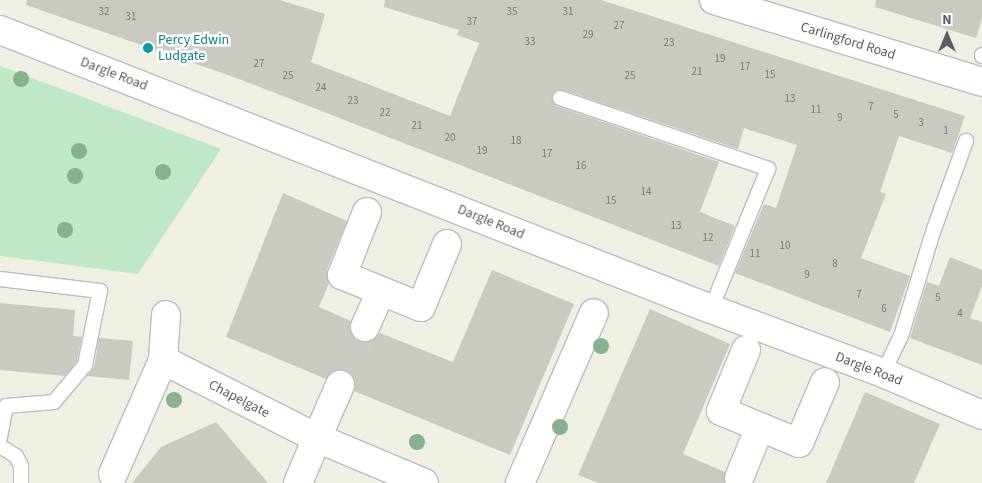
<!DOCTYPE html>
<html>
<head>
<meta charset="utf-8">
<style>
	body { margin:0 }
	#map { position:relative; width:982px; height:483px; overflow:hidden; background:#efefe4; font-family:"Source Sans 3",sans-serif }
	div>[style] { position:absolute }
	.green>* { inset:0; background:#bfe8c9 }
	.building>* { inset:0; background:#cacac0 }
	.street-tunnel>* { height:28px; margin-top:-14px; transform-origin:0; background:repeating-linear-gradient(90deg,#cacbc4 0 28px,transparent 0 42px) }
	.roads { filter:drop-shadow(1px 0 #bcbcc3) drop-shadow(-1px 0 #bcbcc3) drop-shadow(0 1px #bcbcc3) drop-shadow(0 -1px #bcbcc3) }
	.lane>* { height:14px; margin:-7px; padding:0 7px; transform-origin:7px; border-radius:7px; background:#fff }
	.street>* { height:28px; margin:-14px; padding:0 14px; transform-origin:14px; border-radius:14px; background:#fff }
	.trees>* { width:16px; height:16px; margin:-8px; border-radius:50%; background:#86b28d }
	.dots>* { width:14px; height:14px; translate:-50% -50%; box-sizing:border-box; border:2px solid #fff; border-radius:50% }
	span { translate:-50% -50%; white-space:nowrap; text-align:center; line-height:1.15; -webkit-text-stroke:5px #fff; paint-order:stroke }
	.number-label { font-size:11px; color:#78797c }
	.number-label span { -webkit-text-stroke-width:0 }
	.culture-label { font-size:14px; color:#0d838f }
	.left { translate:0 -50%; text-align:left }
	.street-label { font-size:14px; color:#5c5e65 }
	.north { position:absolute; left:922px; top:10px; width:50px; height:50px; -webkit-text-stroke:4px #fff; paint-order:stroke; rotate:0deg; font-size:14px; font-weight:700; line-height:20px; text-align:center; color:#5c5e65 }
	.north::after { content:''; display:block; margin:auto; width:18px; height:22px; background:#5c5e65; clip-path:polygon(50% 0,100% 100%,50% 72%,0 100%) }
</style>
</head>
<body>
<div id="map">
	<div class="green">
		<i style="clip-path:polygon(0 66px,221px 149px,138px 274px,0 256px)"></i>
	</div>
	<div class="building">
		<i style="clip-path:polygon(27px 0,280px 0,325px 14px,311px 62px,450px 116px,479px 43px,457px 35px,459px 30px,384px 7px,385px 0,601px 0,965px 116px,952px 153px,899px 136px,880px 192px,886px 194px,861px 258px,910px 276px,890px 332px,735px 273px,764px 204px,776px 208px,797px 145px,744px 128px,738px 149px,563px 90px,552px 95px,552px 100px,557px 106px,719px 162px,700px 212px,735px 226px,719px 266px,239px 79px,26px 5px)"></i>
		<i style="clip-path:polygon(876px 0,982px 0,982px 19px,976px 38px,875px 7px)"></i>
		<i style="clip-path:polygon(283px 193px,347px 221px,327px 269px,329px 283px,319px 307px,351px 321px,352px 336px,359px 341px,374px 340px,380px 333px,453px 362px,492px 270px,574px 304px,510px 455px,354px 391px,353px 376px,346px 371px,331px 372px,326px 379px,226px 337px)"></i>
		<i style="clip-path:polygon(950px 257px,982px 270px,982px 286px,970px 318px,982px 322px,982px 365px,910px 338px,927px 282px,939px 286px)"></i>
		<i style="clip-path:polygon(0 303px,75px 310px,73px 336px,82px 337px,77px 361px,65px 376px,0 370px)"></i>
		<i style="clip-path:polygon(650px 309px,730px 344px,683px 454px,725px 472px,725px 483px,598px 483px,578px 475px)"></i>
		<i style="clip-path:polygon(99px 338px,133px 341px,129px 380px,87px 376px,94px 367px)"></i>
		<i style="clip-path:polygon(865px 392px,940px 424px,914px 483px,826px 483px)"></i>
		<i style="clip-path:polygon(216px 422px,268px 483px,132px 483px,161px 447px)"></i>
	</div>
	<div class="street-tunnel">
		<i style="left:340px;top:385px;width:63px;rotate:-66.7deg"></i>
	</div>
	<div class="roads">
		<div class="lane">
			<i style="left:982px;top:56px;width:1px;rotate:-90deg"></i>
			<i style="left:560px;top:98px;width:220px;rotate:18.8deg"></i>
			<i style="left:768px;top:169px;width:151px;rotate:112.2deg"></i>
			<i style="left:0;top:279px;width:101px;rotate:6.8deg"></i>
			<i style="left:100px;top:291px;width:76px;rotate:101.5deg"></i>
			<i style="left:85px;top:365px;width:48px;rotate:130deg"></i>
			<i style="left:54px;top:402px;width:48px;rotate:175.2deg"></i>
			<i style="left:6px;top:406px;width:33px;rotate:101deg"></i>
			<i style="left:883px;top:373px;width:41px;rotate:-64.1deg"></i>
			<i style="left:901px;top:336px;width:112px;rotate:-72.9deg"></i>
			<i style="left:934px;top:229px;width:94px;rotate:-70deg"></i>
			<i style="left:0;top:446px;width:19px;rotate:32deg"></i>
			<i style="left:16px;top:456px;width:11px;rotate:63deg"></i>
			<i style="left:21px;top:466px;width:17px;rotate:90deg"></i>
		</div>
		<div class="street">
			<i style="left:714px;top:0;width:280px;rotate:17deg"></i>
			<i style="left:0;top:30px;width:764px;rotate:21.43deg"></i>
			<i style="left:711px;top:309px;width:184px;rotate:20.4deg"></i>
			<i style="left:883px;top:373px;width:108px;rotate:23deg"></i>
			<i style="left:367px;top:212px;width:68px;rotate:111.6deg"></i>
			<i style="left:342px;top:275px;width:85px;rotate:22.1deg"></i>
			<i style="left:421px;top:307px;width:68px;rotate:-67.6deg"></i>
			<i style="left:365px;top:327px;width:39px;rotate:-66deg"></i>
			<i style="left:746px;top:350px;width:66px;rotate:112.3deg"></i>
			<i style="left:721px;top:411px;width:84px;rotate:22.3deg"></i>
			<i style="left:799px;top:443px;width:66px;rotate:-66.9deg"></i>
			<i style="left:163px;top:360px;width:45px;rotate:-86.2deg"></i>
			<i style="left:113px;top:474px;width:124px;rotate:-66.3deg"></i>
			<i style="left:163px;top:360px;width:173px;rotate:26.9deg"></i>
			<i style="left:317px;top:438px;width:58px;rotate:-66.5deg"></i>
			<i style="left:739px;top:478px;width:55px;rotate:-67.6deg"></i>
			<i style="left:298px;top:483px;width:49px;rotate:-67.1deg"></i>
			<i style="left:317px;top:438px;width:116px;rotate:22.8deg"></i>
			<i style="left:520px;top:483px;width:185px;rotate:-66.5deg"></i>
		</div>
	</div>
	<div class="trees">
		<i style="left:21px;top:79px"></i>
		<i style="left:79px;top:151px"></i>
		<i style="left:163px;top:172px"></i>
		<i style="left:75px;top:176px"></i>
		<i style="left:65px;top:230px"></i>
		<i style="left:601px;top:346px"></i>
		<i style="left:174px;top:400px"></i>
		<i style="left:560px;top:427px"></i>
		<i style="left:417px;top:442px"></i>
	</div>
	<div class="dots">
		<i style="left:148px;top:48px;background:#0f9aa8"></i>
	</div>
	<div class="number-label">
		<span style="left:104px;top:12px">32</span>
		<span style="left:512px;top:12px">35</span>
		<span style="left:568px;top:12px">31</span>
		<span style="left:131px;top:17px">31</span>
		<span style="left:472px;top:22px">37</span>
		<span style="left:619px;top:26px">27</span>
		<span style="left:588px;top:35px">29</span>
		<span style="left:530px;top:42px">33</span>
		<span style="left:669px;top:43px">23</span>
		<span style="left:720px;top:59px">19</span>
		<span style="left:259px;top:64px">27</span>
		<span style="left:745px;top:67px">17</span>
		<span style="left:697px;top:72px">21</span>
		<span style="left:770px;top:75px">15</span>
		<span style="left:288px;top:76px">25</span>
		<span style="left:630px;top:76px">25</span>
		<span style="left:321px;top:88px">24</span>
		<span style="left:790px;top:99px">13</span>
		<span style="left:353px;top:101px">23</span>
		<span style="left:871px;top:107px">7</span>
		<span style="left:816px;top:110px">11</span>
		<span style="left:385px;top:113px">22</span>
		<span style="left:896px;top:115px">5</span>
		<span style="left:840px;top:118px">9</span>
		<span style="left:921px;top:123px">3</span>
		<span style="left:417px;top:126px">21</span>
		<span style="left:946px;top:131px">1</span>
		<span style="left:450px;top:138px">20</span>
		<span style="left:516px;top:141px">18</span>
		<span style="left:482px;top:151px">19</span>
		<span style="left:547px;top:154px">17</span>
		<span style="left:581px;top:166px">16</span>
		<span style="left:646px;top:192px">14</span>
		<span style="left:611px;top:201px">15</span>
		<span style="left:676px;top:226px">13</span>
		<span style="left:708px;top:238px">12</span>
		<span style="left:785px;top:246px">10</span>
		<span style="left:755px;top:254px">11</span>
		<span style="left:835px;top:264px">8</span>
		<span style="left:807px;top:275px">9</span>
		<span style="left:859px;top:295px">7</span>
		<span style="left:938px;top:298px">5</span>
		<span style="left:884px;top:309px">6</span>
		<span style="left:960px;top:314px">4</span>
	</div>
	<div class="culture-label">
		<span class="left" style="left:158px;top:48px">Percy Edwin<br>Ludgate</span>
	</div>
	<div class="street-label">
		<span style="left:848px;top:41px;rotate:17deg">Carlingford Road</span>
		<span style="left:114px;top:74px;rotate:21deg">Dargle Road</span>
		<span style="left:491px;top:222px;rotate:22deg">Dargle Road</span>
		<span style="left:869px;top:369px;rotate:21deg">Dargle Road</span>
		<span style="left:239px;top:399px;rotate:27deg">Chapelgate</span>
	</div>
	<div class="north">N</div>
</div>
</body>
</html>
